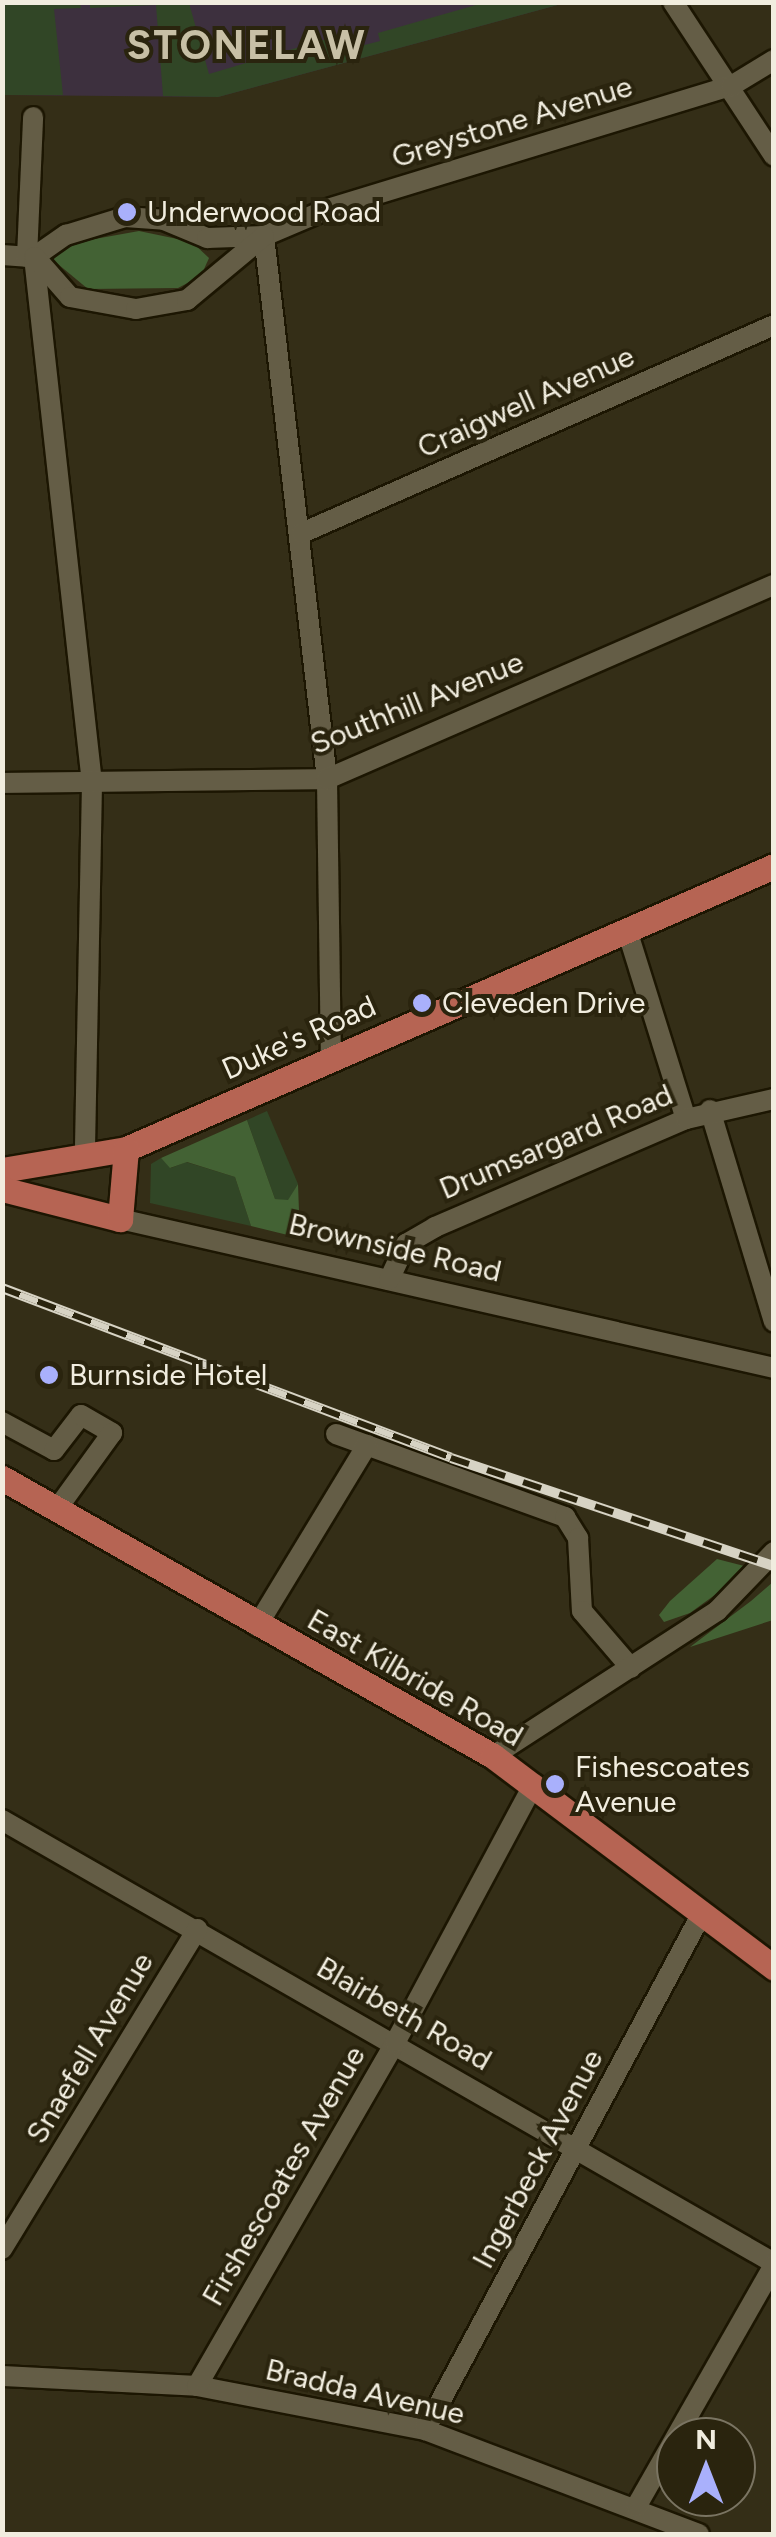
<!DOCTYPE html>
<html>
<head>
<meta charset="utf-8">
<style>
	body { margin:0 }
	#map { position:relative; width:776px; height:2537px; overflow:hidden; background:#342e17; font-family:Figtree,sans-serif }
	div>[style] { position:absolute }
	.education>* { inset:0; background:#3d303e }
	.green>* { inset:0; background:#314626 }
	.forest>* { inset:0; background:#436234 }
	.roads { filter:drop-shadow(2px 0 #1c1602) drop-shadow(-2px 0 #1c1602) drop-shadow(0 2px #1c1602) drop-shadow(0 -2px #1c1602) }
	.minor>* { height:20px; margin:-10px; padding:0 10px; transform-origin:10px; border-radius:10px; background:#645d46 }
	.major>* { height:25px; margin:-12.5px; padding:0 12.5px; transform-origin:12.5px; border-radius:12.5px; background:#b66453 }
	.rail>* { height:10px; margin-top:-5px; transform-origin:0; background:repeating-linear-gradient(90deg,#2a240e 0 19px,#d7d3c4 0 38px); box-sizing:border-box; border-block:2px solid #d7d3c4 }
	.dots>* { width:28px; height:28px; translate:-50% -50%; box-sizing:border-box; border:5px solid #2a240e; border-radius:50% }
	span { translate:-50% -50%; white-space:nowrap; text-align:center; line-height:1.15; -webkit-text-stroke:8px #2a240e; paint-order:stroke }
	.street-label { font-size:30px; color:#f1eddf }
	.poi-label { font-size:30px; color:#f1eddf }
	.left { translate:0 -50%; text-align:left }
	.district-label { font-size:40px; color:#c8c0a6; font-weight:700; letter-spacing:2.5px }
	.frame { position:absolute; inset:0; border:5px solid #f1eddf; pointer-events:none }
	.north { position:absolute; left:656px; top:2417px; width:100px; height:100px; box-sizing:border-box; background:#2a240e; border:2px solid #7a7462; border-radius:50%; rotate:0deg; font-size:28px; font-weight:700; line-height:40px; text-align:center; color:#f1eddf }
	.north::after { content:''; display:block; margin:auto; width:35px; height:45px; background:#a9b0fc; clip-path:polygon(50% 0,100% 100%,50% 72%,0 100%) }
</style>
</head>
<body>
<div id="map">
	<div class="education">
		<i style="clip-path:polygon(2px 3px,565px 3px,218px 97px,3px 95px)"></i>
	</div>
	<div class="green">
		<i style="clip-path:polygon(2px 3px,80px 3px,81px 8px,54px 9px,63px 95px,3px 95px)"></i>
		<i style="clip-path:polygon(90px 3px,189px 3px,209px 74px,350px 32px,349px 49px,380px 41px,378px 33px,483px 3px,565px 3px,218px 97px,163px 96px,156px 5px,90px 8px)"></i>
		<i style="clip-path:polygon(267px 1111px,298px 1184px,288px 1201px,275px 1199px,247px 1120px)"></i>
		<i style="clip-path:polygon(161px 1158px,171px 1168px,186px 1162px,235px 1177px,251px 1226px,150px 1203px,151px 1164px)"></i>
	</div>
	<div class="forest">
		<i style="clip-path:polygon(139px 231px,192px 242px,209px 258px,201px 276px,178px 288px,88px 289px,53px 260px,67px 244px)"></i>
		<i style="clip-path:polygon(247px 1120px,275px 1199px,288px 1200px,298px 1184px,300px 1238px,251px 1226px,235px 1177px,187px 1162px,170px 1168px,161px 1158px)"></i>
		<i style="clip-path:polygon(717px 1559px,752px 1568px,690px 1613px,664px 1622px,659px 1615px,670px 1601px)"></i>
		<i style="clip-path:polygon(773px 1582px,773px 1620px,690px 1647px,751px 1601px)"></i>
	</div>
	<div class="roads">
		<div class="minor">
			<i style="left:673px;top:2px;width:184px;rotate:56.7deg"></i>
			<i style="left:264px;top:236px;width:547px;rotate:83.38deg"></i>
			<i style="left:327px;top:779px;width:280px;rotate:89.2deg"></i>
			<i style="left:2px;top:255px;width:32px;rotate:4deg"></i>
			<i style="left:34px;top:257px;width:39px;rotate:-35deg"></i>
			<i style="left:66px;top:235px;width:62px;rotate:-17deg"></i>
			<i style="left:125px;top:217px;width:39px;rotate:4deg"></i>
			<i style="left:164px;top:220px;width:47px;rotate:22.7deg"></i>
			<i style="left:207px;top:238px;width:57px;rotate:-2deg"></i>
			<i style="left:264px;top:236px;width:69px;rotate:-22.9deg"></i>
			<i style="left:328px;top:209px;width:421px;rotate:-17deg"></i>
			<i style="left:731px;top:86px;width:50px;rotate:-31.2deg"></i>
			<i style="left:27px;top:257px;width:140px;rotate:-87.5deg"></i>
			<i style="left:34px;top:257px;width:529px;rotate:83.71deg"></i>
			<i style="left:92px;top:783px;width:370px;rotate:91.1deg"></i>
			<i style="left:35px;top:257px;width:53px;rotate:48.8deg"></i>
			<i style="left:70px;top:297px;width:67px;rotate:10.3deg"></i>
			<i style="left:136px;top:309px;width:52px;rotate:-10deg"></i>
			<i style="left:187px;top:300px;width:100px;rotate:-39.7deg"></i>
			<i style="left:302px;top:533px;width:516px;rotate:-23.78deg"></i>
			<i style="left:2px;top:783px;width:325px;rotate:-0.7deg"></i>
			<i style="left:327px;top:779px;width:487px;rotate:-23.5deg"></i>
			<i style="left:627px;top:930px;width:198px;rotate:72.7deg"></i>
			<i style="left:710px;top:1110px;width:221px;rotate:73.2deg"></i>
			<i style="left:120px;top:1219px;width:671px;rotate:12.83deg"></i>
			<i style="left:389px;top:1280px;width:40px;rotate:-65deg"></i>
			<i style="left:406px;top:1244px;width:34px;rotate:-30deg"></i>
			<i style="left:435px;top:1227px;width:273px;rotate:-23.3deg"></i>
			<i style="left:686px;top:1119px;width:90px;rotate:-12.8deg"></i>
			<i style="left:2px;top:1422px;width:59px;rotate:28.3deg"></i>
			<i style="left:54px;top:1450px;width:44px;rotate:-52.4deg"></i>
			<i style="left:81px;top:1415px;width:36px;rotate:30deg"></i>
			<i style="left:112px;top:1433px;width:94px;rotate:125.9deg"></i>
			<i style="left:336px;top:1434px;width:244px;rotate:19.9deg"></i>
			<i style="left:565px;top:1517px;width:25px;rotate:58deg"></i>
			<i style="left:578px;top:1538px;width:73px;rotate:86.9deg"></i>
			<i style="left:582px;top:1611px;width:75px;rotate:49.3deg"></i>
			<i style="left:257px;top:1626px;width:212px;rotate:-58.7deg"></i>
			<i style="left:493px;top:1756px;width:267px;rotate:-32.9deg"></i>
			<i style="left:717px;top:1611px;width:82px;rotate:-46deg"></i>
			<i style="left:2px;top:1820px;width:890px;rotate:29.85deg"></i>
			<i style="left:2px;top:2249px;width:375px;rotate:-58.6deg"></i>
			<i style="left:2px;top:2376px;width:195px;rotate:2.9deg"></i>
			<i style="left:197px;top:2386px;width:232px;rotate:10.9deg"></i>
			<i style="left:425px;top:2430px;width:293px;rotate:20.8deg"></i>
			<i style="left:197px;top:2386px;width:396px;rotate:-60deg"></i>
			<i style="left:395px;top:2043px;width:294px;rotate:-61.8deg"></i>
			<i style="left:425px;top:2430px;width:584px;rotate:-61.81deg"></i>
			<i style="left:636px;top:2507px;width:279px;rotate:-60.3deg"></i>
		</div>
		<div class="major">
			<i style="left:2px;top:1170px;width:126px;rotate:-9.6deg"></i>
			<i style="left:126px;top:1149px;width:707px;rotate:-23.59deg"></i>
			<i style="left:2px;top:1189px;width:122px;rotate:14.3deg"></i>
			<i style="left:120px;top:1219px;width:70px;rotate:-85.1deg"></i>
			<i style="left:2px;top:1478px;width:564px;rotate:29.52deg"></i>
			<i style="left:493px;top:1756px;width:352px;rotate:37deg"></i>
		</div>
	</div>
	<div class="rail">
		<i style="left:2px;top:1288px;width:480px;rotate:20.7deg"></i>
		<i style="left:451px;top:1458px;width:341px;rotate:18.5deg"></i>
	</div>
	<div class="dots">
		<i style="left:127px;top:212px;background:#a9b0fc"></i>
		<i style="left:422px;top:1003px;background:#a9b0fc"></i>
		<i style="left:49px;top:1375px;background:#a9b0fc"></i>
		<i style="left:555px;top:1784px;background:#a9b0fc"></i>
	</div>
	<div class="street-label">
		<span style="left:512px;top:122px;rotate:-17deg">Greystone Avenue</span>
		<span style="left:526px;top:402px;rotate:-24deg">Craigwell Avenue</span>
		<span style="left:417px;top:703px;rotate:-22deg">Southhill Avenue</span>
		<span style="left:299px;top:1038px;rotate:-24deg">Duke's Road</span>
		<span style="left:556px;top:1142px;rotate:-23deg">Drumsargard Road</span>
		<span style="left:395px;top:1248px;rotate:13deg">Brownside Road</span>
		<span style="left:415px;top:1678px;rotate:30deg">East Kilbride Road</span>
		<span style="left:404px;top:2014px;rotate:30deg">Blairbeth Road</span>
		<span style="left:90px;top:2048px;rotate:-59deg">Snaefell Avenue</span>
		<span style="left:538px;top:2159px;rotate:-62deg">Ingerbeck Avenue</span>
		<span style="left:284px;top:2176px;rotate:-60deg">Firshescoates Avenue</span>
		<span style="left:365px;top:2392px;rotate:13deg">Bradda Avenue</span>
	</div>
	<div class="poi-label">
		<span class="left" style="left:147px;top:212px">Underwood Road</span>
		<span class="left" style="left:442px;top:1003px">Cleveden Drive</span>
		<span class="left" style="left:69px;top:1375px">Burnside Hotel</span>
		<span class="left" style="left:575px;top:1784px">Fishescoates<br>Avenue</span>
	</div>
	<div class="district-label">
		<span style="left:247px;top:45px">STONELAW</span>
	</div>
	<div class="frame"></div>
	<div class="north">N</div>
</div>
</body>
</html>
